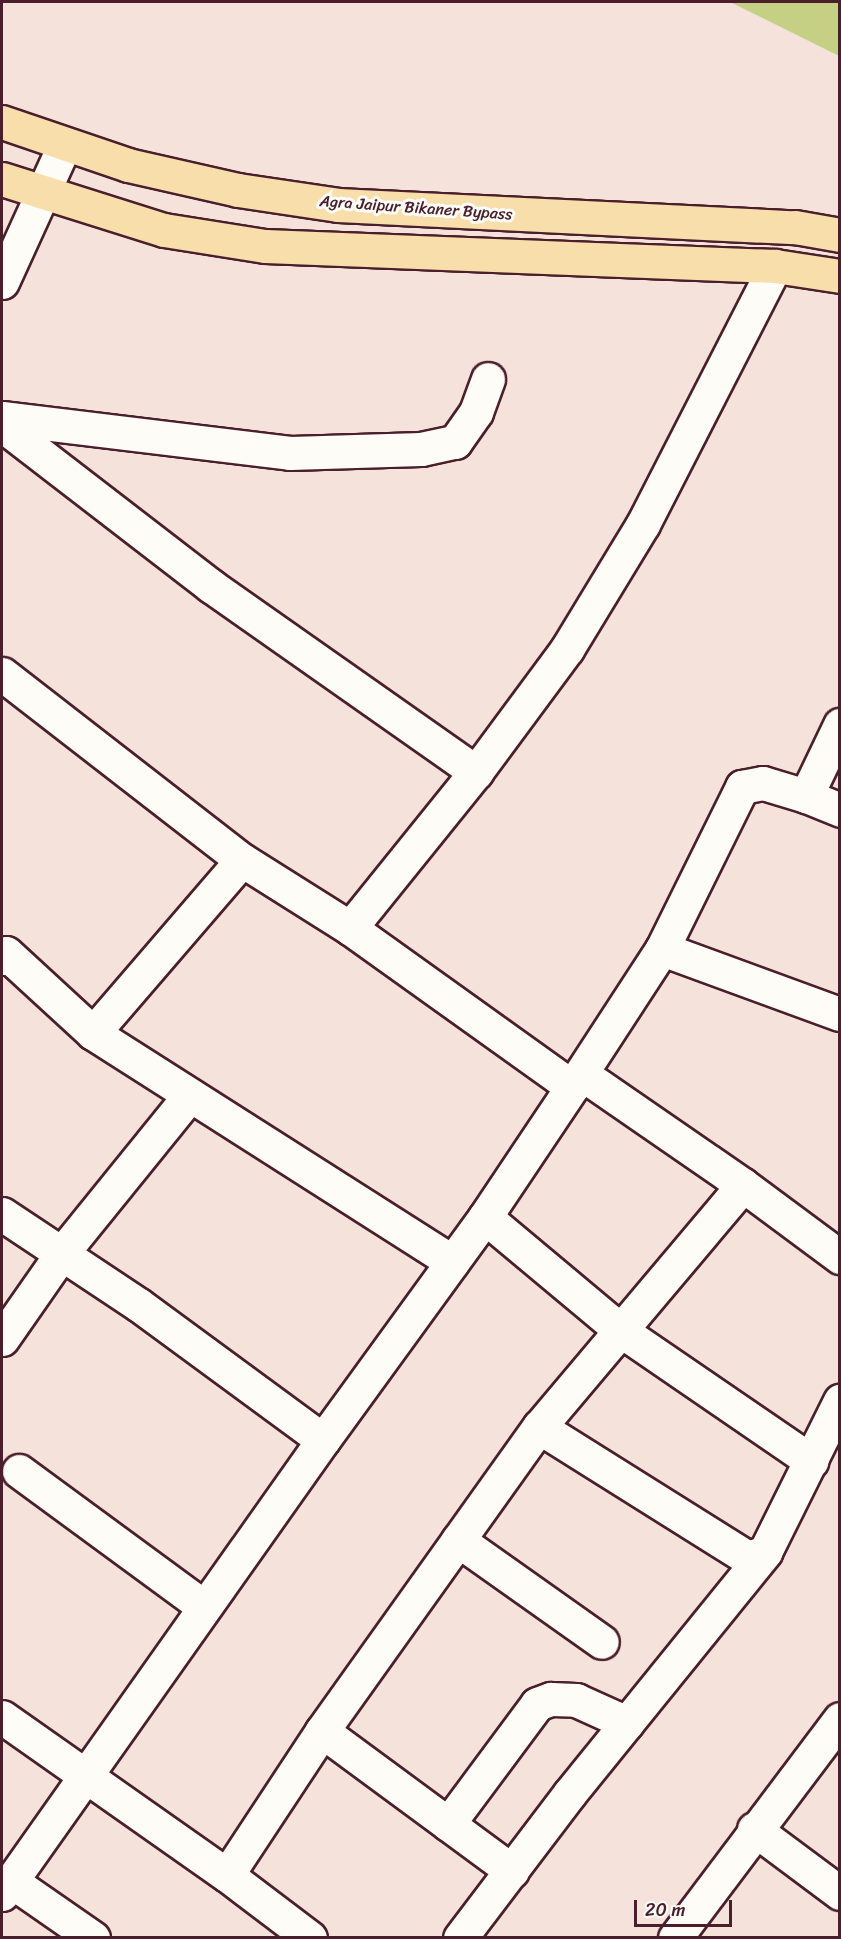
<!DOCTYPE html>
<html>
<head>
<meta charset="utf-8">
<style>
	body { margin:0 }
	#map { position:relative; width:841px; height:1939px; overflow:hidden; background:#f4e2db; font-family:Sriracha,sans-serif }
	div>[style] { position:absolute }
	.green>* { inset:0; background:#c5d084 }
	.roads { filter:drop-shadow(2px 0 #4a1f2b) drop-shadow(-2px 0 #4a1f2b) drop-shadow(0 2px #4a1f2b) drop-shadow(0 -2px #4a1f2b) }
	.minor>* { height:33px; margin:-16.5px; padding:0 16.5px; transform-origin:16.5px; border-radius:16.5px; background:#fdfcf7 }
	.major>* { height:33px; margin:-16.5px; padding:0 16.5px; transform-origin:16.5px; border-radius:16.5px; background:#f8deab }
	span { translate:-50% -50%; white-space:nowrap; text-align:center; line-height:1.15; -webkit-text-stroke:6px #fdfcf7; paint-order:stroke }
	.street-label { font-size:16px; color:#4a1f2b }
	.frame { position:absolute; inset:0; border:3px solid #4a1f2b; pointer-events:none }
	.scale { position:absolute; left:634px; top:1900px; width:98px; height:27px; box-sizing:border-box; border:3px solid #4a1f2b; border-top:0; padding-left:8px; font-size:18px; line-height:21px; white-space:nowrap; color:#4a1f2b; -webkit-text-stroke:4px #fdfcf7; paint-order:stroke }
</style>
</head>
<body>
<div id="map">
	<div class="green">
		<i style="clip-path:polygon(730px 2px,839px 2px,839px 56px)"></i>
	</div>
	<div class="roads">
		<div class="minor">
			<i style="left:2px;top:282px;width:149px;rotate:-65.5deg"></i>
			<i style="left:2px;top:418px;width:290px;rotate:6.9deg"></i>
			<i style="left:290px;top:453px;width:131px;rotate:-1.7deg"></i>
			<i style="left:421px;top:449px;width:35px;rotate:-12deg"></i>
			<i style="left:455px;top:442px;width:37px;rotate:-55deg"></i>
			<i style="left:476px;top:412px;width:35px;rotate:-70deg"></i>
			<i style="left:2px;top:425px;width:264px;rotate:37.6deg"></i>
			<i style="left:211px;top:586px;width:324px;rotate:35.1deg"></i>
			<i style="left:2px;top:674px;width:304px;rotate:37.8deg"></i>
			<i style="left:806px;top:796px;width:37px;rotate:22deg"></i>
			<i style="left:350px;top:928px;width:273px;rotate:35.6deg"></i>
			<i style="left:572px;top:1087px;width:165px;rotate:-56.9deg"></i>
			<i style="left:662px;top:949px;width:181px;rotate:-63.7deg"></i>
			<i style="left:742px;top:787px;width:21px;rotate:-11deg"></i>
			<i style="left:763px;top:783px;width:45px;rotate:16.8deg"></i>
			<i style="left:806px;top:796px;width:79px;rotate:-64.4deg"></i>
			<i style="left:662px;top:949px;width:189px;rotate:20.1deg"></i>
			<i style="left:2px;top:958px;width:6px;rotate:-51deg"></i>
			<i style="left:6px;top:953px;width:118px;rotate:42.6deg"></i>
			<i style="left:93px;top:1033px;width:228px;rotate:-49.3deg"></i>
			<i style="left:242px;top:860px;width:128px;rotate:32.2deg"></i>
			<i style="left:350px;top:928px;width:201px;rotate:-51.1deg"></i>
			<i style="left:476px;top:772px;width:153px;rotate:-53.5deg"></i>
			<i style="left:567px;top:649px;width:146px;rotate:-58.7deg"></i>
			<i style="left:643px;top:524px;width:290px;rotate:-62.9deg"></i>
			<i style="left:93px;top:1033px;width:426px;rotate:32.5deg"></i>
			<i style="left:582px;top:1074px;width:196px;rotate:34.6deg"></i>
			<i style="left:743px;top:1185px;width:317px;rotate:130.1deg"></i>
			<i style="left:539px;top:1427px;width:247px;rotate:32.1deg"></i>
			<i style="left:748px;top:1558px;width:18px;rotate:-19deg"></i>
			<i style="left:765px;top:1552px;width:169px;rotate:-63.6deg"></i>
			<i style="left:572px;top:1087px;width:156px;rotate:123.8deg"></i>
			<i style="left:485px;top:1217px;width:176px;rotate:39.9deg"></i>
			<i style="left:620px;top:1330px;width:232px;rotate:34.4deg"></i>
			<i style="left:743px;top:1185px;width:121px;rotate:36.6deg"></i>
			<i style="left:2px;top:1214px;width:164px;rotate:33.6deg"></i>
			<i style="left:139px;top:1305px;width:228px;rotate:36.3deg"></i>
			<i style="left:323px;top:1440px;width:276px;rotate:-54deg"></i>
			<i style="left:2px;top:1339px;width:105px;rotate:-55.1deg"></i>
			<i style="left:62px;top:1253px;width:203px;rotate:-51deg"></i>
			<i style="left:19px;top:1471px;width:228px;rotate:36.3deg"></i>
			<i style="left:458px;top:1540px;width:176px;rotate:35.3deg"></i>
			<i style="left:2px;top:1717px;width:275px;rotate:35.1deg"></i>
			<i style="left:322px;top:1731px;width:236px;rotate:36.4deg"></i>
			<i style="left:448px;top:1824px;width:149px;rotate:-53.4deg"></i>
			<i style="left:537px;top:1704px;width:15px;rotate:-20deg"></i>
			<i style="left:551px;top:1699px;width:25px;rotate:2deg"></i>
			<i style="left:576px;top:1700px;width:56px;rotate:24.3deg"></i>
			<i style="left:754px;top:1829px;width:107px;rotate:36.7deg"></i>
			<i style="left:11px;top:1881px;width:100px;rotate:34.8deg"></i>
			<i style="left:2px;top:1894px;width:556px;rotate:-54.74deg"></i>
			<i style="left:310px;top:1938px;width:104px;rotate:-142.8deg"></i>
			<i style="left:227px;top:1875px;width:173px;rotate:-56.6deg"></i>
			<i style="left:322px;top:1731px;width:374px;rotate:-54.5deg"></i>
			<i style="left:460px;top:1938px;width:182px;rotate:-52.8deg"></i>
			<i style="left:570px;top:1793px;width:310px;rotate:-51deg"></i>
			<i style="left:675px;top:1938px;width:274px;rotate:-53deg"></i>
		</div>
		<div class="major">
			<i style="left:2px;top:122px;width:133px;rotate:18.8deg"></i>
			<i style="left:128px;top:165px;width:113px;rotate:12.8deg"></i>
			<i style="left:238px;top:190px;width:101px;rotate:8.5deg"></i>
			<i style="left:338px;top:205px;width:458px;rotate:2.8deg"></i>
			<i style="left:795px;top:227px;width:46px;rotate:10.1deg"></i>
			<i style="left:2px;top:179px;width:170px;rotate:17.5deg"></i>
			<i style="left:164px;top:230px;width:102px;rotate:9deg"></i>
			<i style="left:265px;top:246px;width:510px;rotate:2.25deg"></i>
			<i style="left:775px;top:266px;width:66px;rotate:8.7deg"></i>
		</div>
	</div>
	<div class="street-label">
		<span style="left:416px;top:208px;rotate:4deg">Agra Jaipur Bikaner Bypass</span>
	</div>
	<div class="frame"></div>
	<div class="scale">20 m</div>
</div>
</body>
</html>
